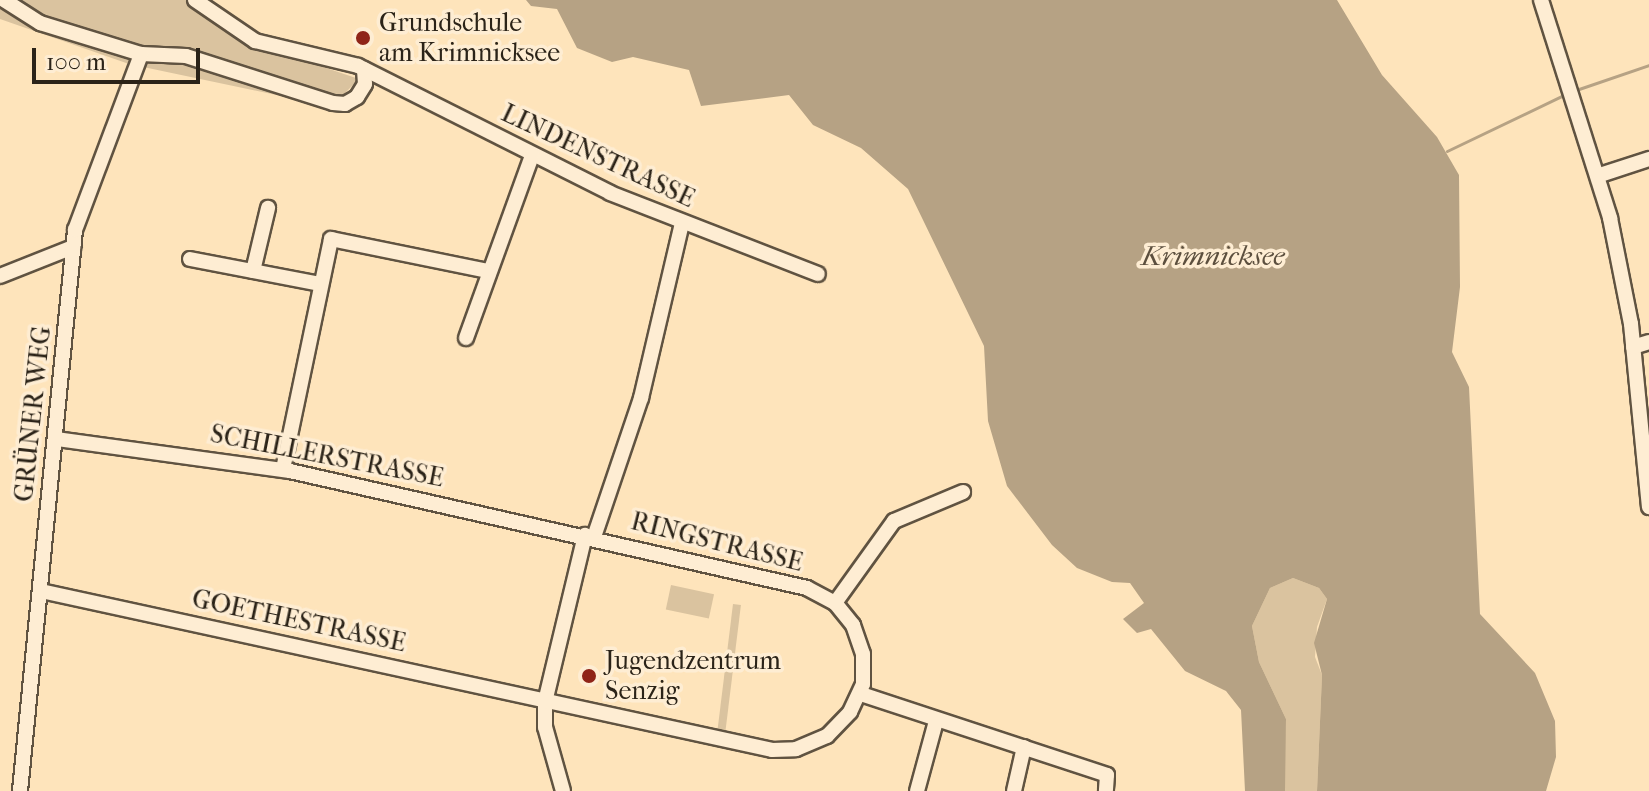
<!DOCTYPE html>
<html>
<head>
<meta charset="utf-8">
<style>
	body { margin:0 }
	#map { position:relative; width:1649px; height:791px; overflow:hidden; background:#fee4bb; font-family:"IM FELL French Canon",serif }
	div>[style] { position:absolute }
	.green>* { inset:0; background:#dac39f; transform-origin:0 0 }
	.water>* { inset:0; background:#b6a284 }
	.stream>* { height:3px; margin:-1.5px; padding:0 1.5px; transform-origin:1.5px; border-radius:1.5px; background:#b6a284 }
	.roads { filter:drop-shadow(2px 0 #605341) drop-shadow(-2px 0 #605341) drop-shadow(0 2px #605341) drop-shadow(0 -2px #605341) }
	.minor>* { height:14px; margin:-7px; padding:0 7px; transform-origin:7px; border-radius:7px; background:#feedd3 }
	.dots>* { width:22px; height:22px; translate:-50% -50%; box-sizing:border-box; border:4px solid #feedd3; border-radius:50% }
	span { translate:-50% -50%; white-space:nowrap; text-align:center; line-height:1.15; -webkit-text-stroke:7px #feedd3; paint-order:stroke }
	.poi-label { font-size:26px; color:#2b2318 }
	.left { translate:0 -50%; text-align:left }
	.street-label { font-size:26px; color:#2b2318 }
	.water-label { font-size:28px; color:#5c4f3e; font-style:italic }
	.scale { position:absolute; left:32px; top:48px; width:168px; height:36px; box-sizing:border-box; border:4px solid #2b2318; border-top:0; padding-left:10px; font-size:24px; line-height:28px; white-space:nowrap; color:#2b2318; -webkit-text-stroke:6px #feedd3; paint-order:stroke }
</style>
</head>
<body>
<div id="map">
	<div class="green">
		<i style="clip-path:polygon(0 0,189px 0,252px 43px,359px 79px,339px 99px,324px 105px,129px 64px,0 19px)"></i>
		<i style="clip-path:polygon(1293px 578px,1319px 588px,1327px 599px,1317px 627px,1315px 657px,1322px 675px,1317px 791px,1285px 791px,1282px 786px,1286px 719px,1259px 662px,1252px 626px,1270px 588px)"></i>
		<i style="left:671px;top:585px;width:44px;height:25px;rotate:12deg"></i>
		<i style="left:733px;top:604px;width:8px;height:126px;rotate:7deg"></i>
	</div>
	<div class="water">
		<i style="clip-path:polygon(526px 0,1337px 0,1382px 75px,1437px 137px,1459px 175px,1460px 287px,1452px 352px,1469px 387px,1480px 614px,1535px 673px,1555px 721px,1556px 757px,1546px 791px,1317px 791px,1322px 675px,1314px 643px,1327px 599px,1319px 588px,1293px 578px,1270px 588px,1252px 626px,1259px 662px,1286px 719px,1285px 791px,1245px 791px,1241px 710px,1226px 691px,1185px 671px,1151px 629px,1137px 633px,1123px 619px,1144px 603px,1130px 583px,1112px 582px,1077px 568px,1052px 545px,1007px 486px,988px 421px,984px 346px,908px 189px,861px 148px,813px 125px,789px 95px,701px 106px,689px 70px,633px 57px,612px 62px,577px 48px,557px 9px,531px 6px)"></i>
	</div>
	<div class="stream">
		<i style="left:1573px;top:91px;width:80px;rotate:-18.9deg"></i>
		<i style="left:1447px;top:151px;width:132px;rotate:-25.6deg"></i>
	</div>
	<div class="roads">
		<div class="minor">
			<i style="left:4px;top:0;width:43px;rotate:32.6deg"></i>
			<i style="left:40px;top:23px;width:106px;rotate:17.1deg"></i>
			<i style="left:141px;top:54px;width:45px;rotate:2.5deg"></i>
			<i style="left:186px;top:56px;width:154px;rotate:17.7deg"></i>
			<i style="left:333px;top:103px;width:12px;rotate:5deg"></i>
			<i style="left:345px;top:104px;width:14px;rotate:-30deg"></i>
			<i style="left:357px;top:97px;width:15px;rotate:-58deg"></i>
			<i style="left:365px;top:84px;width:15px;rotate:-94deg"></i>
			<i style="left:195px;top:0;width:73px;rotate:34.3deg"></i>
			<i style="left:255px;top:41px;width:106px;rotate:13.6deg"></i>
			<i style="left:358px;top:66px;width:282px;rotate:26.7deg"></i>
			<i style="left:610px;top:193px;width:223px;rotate:21.3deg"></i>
			<i style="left:1541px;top:0;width:229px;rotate:72.4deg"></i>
			<i style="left:1610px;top:218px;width:108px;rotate:78.8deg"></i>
			<i style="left:1631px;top:324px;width:184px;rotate:84.4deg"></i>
			<i style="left:1600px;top:175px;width:52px;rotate:-18.1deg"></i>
			<i style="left:190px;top:259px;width:132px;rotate:10.9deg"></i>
			<i style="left:253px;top:271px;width:65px;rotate:-76.6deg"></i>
			<i style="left:0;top:276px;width:79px;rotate:-21.7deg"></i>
			<i style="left:466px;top:338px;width:194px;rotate:-70.1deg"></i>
			<i style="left:1633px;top:347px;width:17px;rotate:-17deg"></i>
			<i style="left:283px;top:469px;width:235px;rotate:-78.2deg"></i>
			<i style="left:331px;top:239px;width:160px;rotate:11.5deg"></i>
			<i style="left:594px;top:537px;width:147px;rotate:-71.3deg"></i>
			<i style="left:641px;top:398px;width:180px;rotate:-76.8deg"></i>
			<i style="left:41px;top:591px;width:748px;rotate:12.27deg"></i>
			<i style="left:772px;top:750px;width:24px;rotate:-2deg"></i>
			<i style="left:796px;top:749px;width:34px;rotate:-23deg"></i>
			<i style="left:827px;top:736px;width:33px;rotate:-46deg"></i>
			<i style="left:850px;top:712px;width:31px;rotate:-65deg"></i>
			<i style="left:863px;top:684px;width:30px;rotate:-90deg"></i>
			<i style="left:863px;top:654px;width:31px;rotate:-109deg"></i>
			<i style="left:853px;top:625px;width:28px;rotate:-129deg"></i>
			<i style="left:835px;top:603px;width:32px;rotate:-152deg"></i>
			<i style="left:807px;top:588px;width:530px;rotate:-167.25deg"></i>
			<i style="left:290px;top:471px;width:235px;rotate:-172.2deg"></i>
			<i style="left:835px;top:603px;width:101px;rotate:-54.3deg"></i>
			<i style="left:894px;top:521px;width:75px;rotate:-22.8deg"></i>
			<i style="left:861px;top:694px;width:259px;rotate:18.2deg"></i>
			<i style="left:1107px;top:775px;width:16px;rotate:94deg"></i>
			<i style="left:20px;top:791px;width:564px;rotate:-84.4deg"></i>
			<i style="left:75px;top:230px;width:188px;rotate:-69.4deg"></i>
			<i style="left:563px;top:791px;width:66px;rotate:-105.7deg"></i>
			<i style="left:545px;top:727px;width:25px;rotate:-90deg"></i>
			<i style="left:545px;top:702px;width:172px;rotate:-76.5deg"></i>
			<i style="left:917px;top:791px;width:73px;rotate:-74.8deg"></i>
			<i style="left:1014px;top:791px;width:45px;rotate:-77.2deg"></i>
		</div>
	</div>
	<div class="dots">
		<i style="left:363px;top:38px;background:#8f2418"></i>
		<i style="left:589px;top:676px;background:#8f2418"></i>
	</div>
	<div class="poi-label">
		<span class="left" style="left:379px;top:38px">Grundschule<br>am Krimnicksee</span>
		<span class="left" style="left:605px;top:676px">Jugendzentrum<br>Senzig</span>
	</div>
	<div class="street-label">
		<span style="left:598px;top:156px;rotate:25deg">LINDENSTRASSE</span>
		<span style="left:33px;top:414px;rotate:-84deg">GRÜNER WEG</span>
		<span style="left:327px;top:456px;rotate:11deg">SCHILLERSTRASSE</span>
		<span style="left:717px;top:542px;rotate:14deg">RINGSTRASSE</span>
		<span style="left:299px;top:621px;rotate:12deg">GOETHESTRASSE</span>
	</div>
	<div class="water-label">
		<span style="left:1213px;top:256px">Krimnicksee</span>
	</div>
	<div class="scale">100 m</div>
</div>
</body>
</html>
